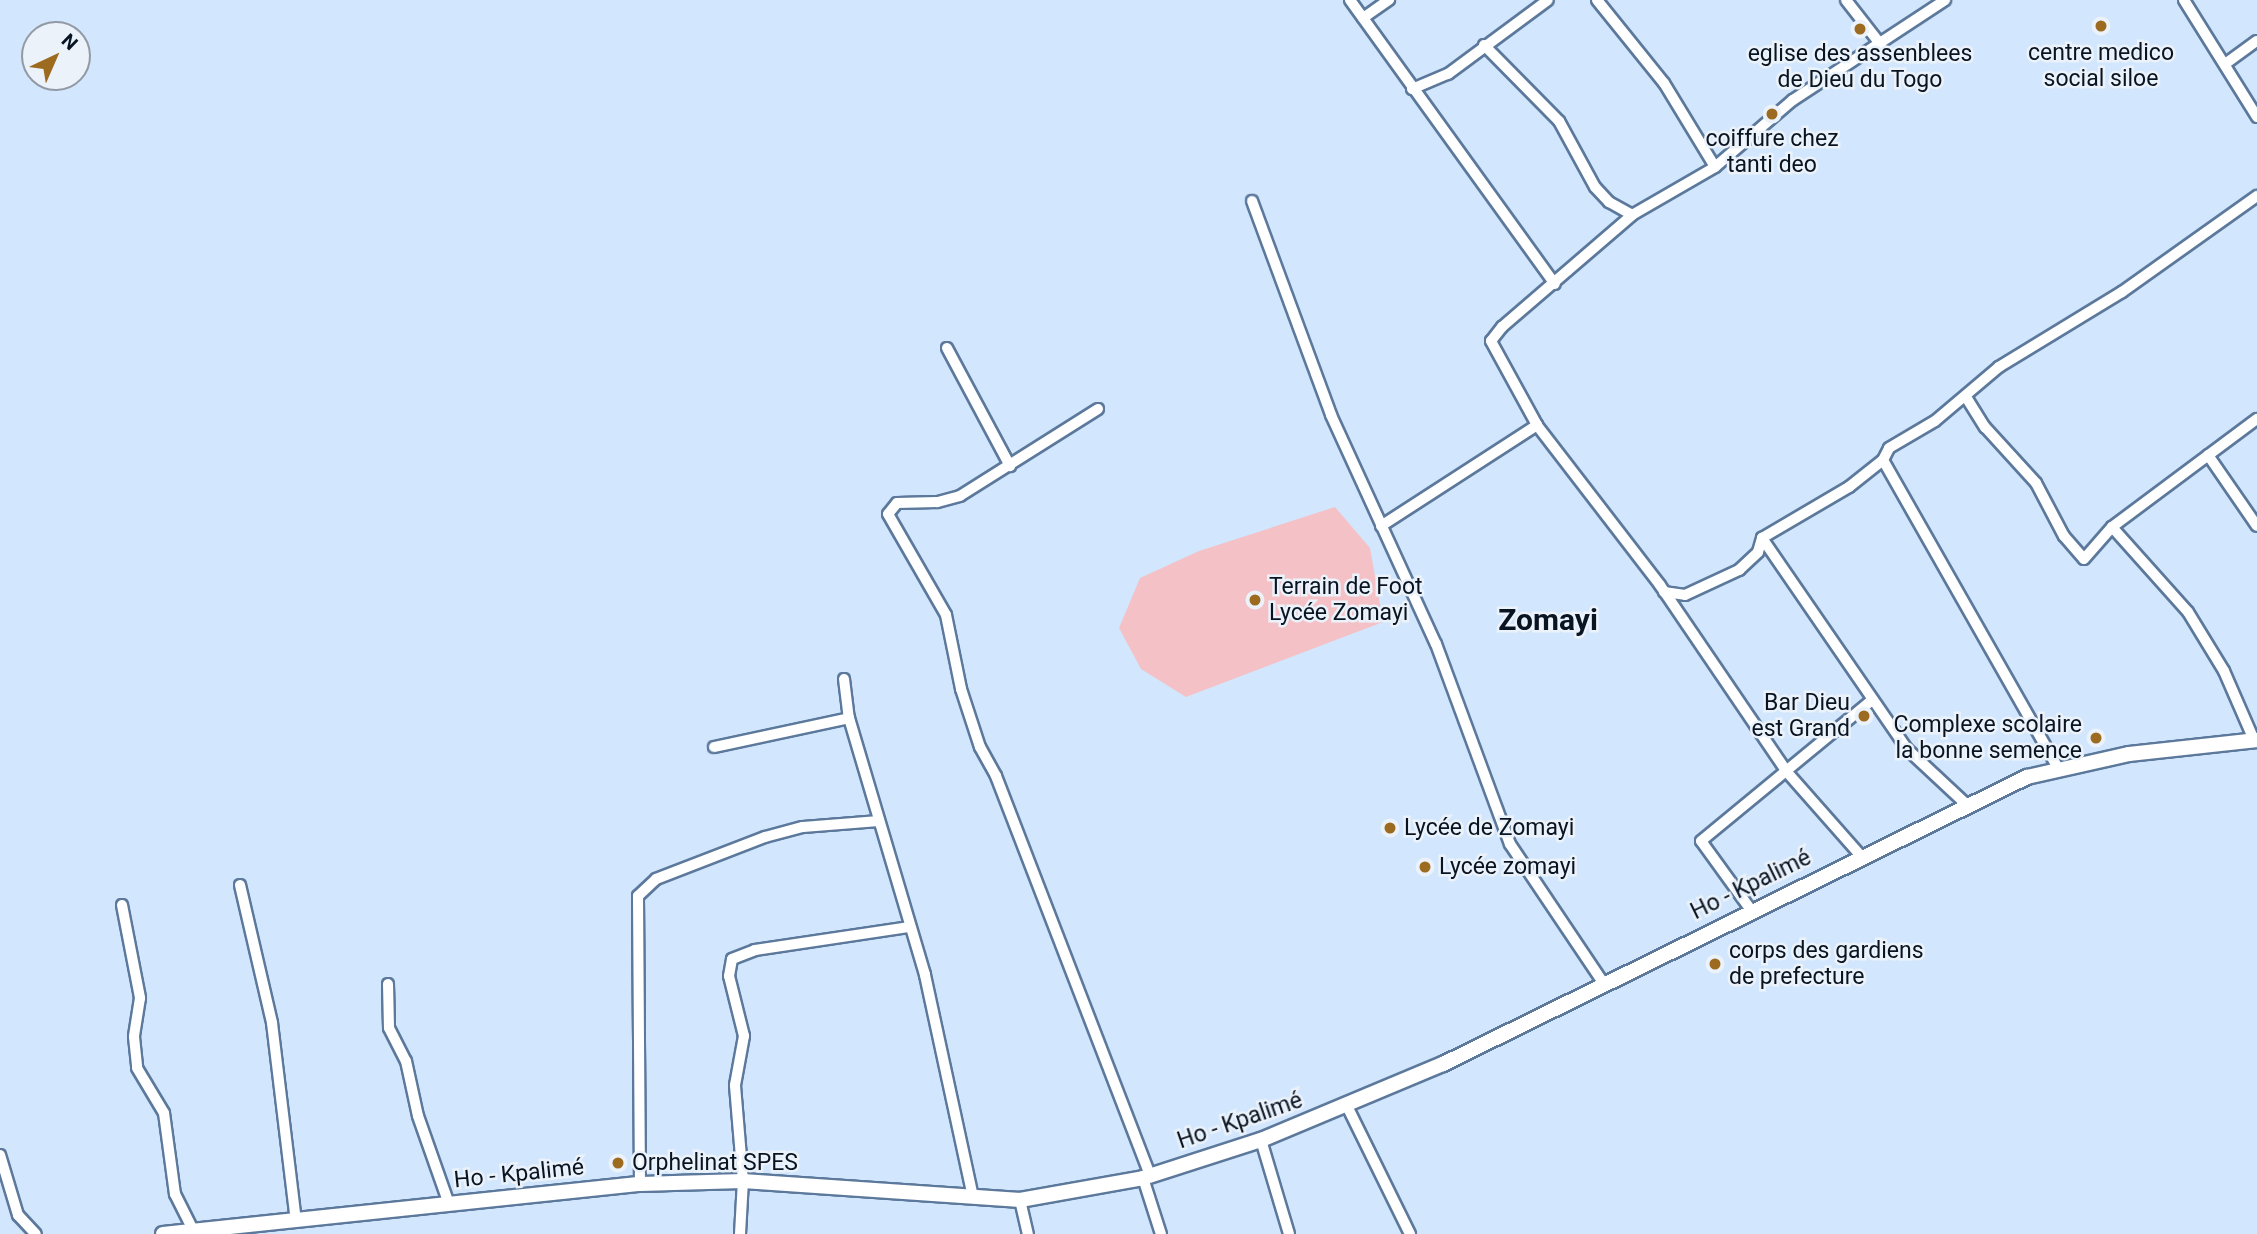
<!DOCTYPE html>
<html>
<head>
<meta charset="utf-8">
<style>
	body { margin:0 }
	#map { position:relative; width:2257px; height:1234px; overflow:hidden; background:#d2e6fd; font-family:Roboto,sans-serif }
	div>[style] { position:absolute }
	.green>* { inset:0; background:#f4c2c6 }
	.roads { filter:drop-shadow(2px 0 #5c799c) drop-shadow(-2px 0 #5c799c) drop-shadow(0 2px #5c799c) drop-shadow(0 -2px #5c799c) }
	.minor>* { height:10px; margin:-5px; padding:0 5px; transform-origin:5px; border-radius:5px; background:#fff }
	.secondary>* { height:14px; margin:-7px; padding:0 7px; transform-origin:7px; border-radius:7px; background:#fff }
	.dots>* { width:19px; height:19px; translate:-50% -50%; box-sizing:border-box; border:4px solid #ebf2fa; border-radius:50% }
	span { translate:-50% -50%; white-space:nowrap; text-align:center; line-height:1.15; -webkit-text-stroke:5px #ebf2fa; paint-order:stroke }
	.poi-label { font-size:23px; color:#091422 }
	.left { translate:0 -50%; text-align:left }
	.right { translate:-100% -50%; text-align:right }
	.street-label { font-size:23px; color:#091422 }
	.district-label { font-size:30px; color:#091422; font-weight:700 }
	.north { position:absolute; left:21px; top:21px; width:70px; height:70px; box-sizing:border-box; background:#ebf2fa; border:2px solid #9199a4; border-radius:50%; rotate:44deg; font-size:19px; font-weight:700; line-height:28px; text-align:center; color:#091422 }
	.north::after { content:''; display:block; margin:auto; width:24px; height:32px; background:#9d6b20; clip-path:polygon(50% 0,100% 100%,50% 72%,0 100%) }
</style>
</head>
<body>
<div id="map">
	<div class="green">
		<i style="clip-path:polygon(1335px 507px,1370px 548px,1383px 622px,1186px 697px,1141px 669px,1119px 628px,1140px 578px,1199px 551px)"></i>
	</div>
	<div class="roads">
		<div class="minor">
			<i style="left:1350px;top:0;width:350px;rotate:54.2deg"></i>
			<i style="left:1597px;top:0;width:107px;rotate:51.1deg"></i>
			<i style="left:1664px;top:83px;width:98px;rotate:58.7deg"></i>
			<i style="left:1846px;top:0;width:57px;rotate:52.1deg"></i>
			<i style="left:2184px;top:0;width:138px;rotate:58deg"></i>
			<i style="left:1363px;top:18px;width:32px;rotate:-35deg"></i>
			<i style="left:1484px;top:45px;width:107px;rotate:45.4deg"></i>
			<i style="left:1559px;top:121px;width:75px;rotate:61.4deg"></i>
			<i style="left:1595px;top:187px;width:21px;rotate:47deg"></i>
			<i style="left:1609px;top:202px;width:26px;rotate:29deg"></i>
			<i style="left:2225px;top:64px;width:39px;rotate:-36deg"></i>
			<i style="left:1412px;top:89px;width:39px;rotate:-23deg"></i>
			<i style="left:1448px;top:74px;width:124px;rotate:-36.5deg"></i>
			<i style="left:1252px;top:201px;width:228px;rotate:69.7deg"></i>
			<i style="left:1331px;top:415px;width:252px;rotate:65.4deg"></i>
			<i style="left:1436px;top:644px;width:213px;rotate:69.7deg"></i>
			<i style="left:1510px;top:844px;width:169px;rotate:56.1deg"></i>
			<i style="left:947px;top:348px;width:134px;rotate:61.9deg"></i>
			<i style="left:1966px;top:397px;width:36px;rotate:58deg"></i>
			<i style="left:1985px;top:427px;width:76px;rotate:47.7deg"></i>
			<i style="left:2036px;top:483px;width:60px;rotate:62.2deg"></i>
			<i style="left:2064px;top:536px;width:30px;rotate:49deg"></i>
			<i style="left:2084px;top:559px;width:43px;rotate:-48.8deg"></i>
			<i style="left:2112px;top:527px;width:181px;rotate:-36.7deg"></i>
			<i style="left:1098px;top:409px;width:163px;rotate:147.8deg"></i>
			<i style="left:960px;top:496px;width:24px;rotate:165deg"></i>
			<i style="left:937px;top:502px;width:40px;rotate:178.6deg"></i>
			<i style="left:897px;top:503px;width:14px;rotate:129deg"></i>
			<i style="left:888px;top:514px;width:116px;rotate:60.1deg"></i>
			<i style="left:946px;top:615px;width:76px;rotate:78.5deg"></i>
			<i style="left:961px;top:689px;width:61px;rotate:71.9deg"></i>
			<i style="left:980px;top:747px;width:33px;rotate:61deg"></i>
			<i style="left:996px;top:776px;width:429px;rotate:68.9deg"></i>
			<i style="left:2208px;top:455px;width:86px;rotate:55.4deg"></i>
			<i style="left:1883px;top:460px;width:354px;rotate:60.4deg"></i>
			<i style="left:1381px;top:526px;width:186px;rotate:-32.9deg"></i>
			<i style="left:2112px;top:527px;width:114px;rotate:48.2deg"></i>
			<i style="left:2188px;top:612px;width:69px;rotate:58.6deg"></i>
			<i style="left:2224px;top:671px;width:75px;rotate:66.5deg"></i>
			<i style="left:1762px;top:538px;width:256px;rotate:55.5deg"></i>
			<i style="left:1907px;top:749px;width:81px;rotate:43deg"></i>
			<i style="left:1664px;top:592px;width:21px;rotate:8deg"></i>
			<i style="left:1685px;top:595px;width:60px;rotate:-24.8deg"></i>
			<i style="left:1739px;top:570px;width:26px;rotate:-43deg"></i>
			<i style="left:1758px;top:552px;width:15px;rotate:-74deg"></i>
			<i style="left:1762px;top:538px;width:101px;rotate:-30.4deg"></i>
			<i style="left:1849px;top:487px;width:43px;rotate:-38.5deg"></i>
			<i style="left:1883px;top:460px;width:13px;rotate:-63deg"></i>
			<i style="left:1889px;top:448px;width:53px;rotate:-30.4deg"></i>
			<i style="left:1935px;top:421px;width:84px;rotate:-40.2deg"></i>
			<i style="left:1999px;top:367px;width:144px;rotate:-31.4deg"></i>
			<i style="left:2122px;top:292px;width:166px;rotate:-35.4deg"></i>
			<i style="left:844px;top:679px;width:39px;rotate:83deg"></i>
			<i style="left:849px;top:718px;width:268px;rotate:73.5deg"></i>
			<i style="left:925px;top:975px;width:227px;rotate:77.8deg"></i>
			<i style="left:714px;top:747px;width:138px;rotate:-12.1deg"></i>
			<i style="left:1861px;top:856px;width:112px;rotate:-131.4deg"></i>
			<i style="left:1787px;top:772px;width:226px;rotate:-124.2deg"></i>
			<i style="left:1660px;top:585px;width:202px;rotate:-127.6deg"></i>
			<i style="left:1537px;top:425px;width:96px;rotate:-118.7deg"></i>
			<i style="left:1491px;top:341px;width:18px;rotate:-52deg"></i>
			<i style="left:1502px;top:327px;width:172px;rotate:-40.7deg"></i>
			<i style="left:1632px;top:215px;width:96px;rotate:-30deg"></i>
			<i style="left:1715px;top:167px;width:103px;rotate:-40.7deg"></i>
			<i style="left:1793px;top:100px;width:182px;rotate:-33.3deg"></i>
			<i style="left:240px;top:885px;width:142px;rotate:76.9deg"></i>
			<i style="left:272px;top:1023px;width:200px;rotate:83.1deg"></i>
			<i style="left:122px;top:905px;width:95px;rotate:79deg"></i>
			<i style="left:140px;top:998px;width:39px;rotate:99deg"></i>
			<i style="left:134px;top:1037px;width:31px;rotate:84deg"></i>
			<i style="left:137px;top:1068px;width:52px;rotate:59deg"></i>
			<i style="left:164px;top:1113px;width:82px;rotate:82.3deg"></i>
			<i style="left:175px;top:1194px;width:40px;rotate:63.4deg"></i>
			<i style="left:1751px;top:910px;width:85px;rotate:-125.9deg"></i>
			<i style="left:1701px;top:841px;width:222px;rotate:-39.5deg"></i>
			<i style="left:388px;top:984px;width:44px;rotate:88.7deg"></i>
			<i style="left:389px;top:1028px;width:37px;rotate:63deg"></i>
			<i style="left:406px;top:1061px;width:56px;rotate:77.7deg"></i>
			<i style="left:418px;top:1116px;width:93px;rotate:70.6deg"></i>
			<i style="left:1347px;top:1106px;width:143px;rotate:63.8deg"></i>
			<i style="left:1261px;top:1140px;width:98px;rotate:73.4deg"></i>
			<i style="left:0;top:1155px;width:63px;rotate:73.3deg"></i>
			<i style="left:18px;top:1215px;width:26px;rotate:47deg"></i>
			<i style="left:1143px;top:1178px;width:59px;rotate:72.2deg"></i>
			<i style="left:640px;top:1184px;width:288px;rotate:-90.4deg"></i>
			<i style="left:638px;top:896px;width:25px;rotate:-43deg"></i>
			<i style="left:656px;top:879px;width:117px;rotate:-21.1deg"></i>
			<i style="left:765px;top:837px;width:39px;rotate:-15deg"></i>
			<i style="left:803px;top:827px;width:76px;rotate:-4.5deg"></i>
			<i style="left:1020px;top:1200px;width:35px;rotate:77deg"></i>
			<i style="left:740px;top:1234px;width:53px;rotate:-86.8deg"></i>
			<i style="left:743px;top:1181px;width:96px;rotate:-94.8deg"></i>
			<i style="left:735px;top:1085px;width:50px;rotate:-79.6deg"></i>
			<i style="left:744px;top:1036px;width:62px;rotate:-104deg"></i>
			<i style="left:729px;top:976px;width:17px;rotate:-80deg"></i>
			<i style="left:732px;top:959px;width:25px;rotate:-21deg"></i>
			<i style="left:755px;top:950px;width:155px;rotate:-8.5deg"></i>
		</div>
		<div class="secondary">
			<i style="left:163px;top:1234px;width:480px;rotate:-6deg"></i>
			<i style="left:640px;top:1184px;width:103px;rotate:-1.7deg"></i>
			<i style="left:743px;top:1181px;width:278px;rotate:3.9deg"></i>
			<i style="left:1020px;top:1200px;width:125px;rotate:-10.1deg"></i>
			<i style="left:1143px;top:1178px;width:124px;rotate:-17.9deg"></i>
			<i style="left:1261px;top:1140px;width:197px;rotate:-22.7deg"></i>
			<i style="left:1443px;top:1064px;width:651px;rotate:-26.17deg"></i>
			<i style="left:2027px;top:777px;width:105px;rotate:-12.7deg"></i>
			<i style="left:2129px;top:754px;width:129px;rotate:-6.2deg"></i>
		</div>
	</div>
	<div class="dots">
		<i style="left:2101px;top:26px;background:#9d6b20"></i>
		<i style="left:1860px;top:29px;background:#9d6b20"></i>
		<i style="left:1772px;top:114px;background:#9d6b20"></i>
		<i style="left:1255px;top:600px;background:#9d6b20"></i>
		<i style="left:1864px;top:716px;background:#9d6b20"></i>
		<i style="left:2096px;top:738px;background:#9d6b20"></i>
		<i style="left:1390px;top:828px;background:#9d6b20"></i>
		<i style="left:1425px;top:867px;background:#9d6b20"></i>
		<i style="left:1715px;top:964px;background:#9d6b20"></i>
		<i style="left:618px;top:1163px;background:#9d6b20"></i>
	</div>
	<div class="poi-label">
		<span style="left:2101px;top:66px">centre medico<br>social siloe</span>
		<span style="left:1860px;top:67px">eglise des assenblees<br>de Dieu du Togo</span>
		<span style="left:1772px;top:152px">coiffure chez<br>tanti deo</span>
		<span class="left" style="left:1269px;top:600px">Terrain de Foot<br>Lycée Zomayi</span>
		<span class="right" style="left:1850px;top:716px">Bar Dieu<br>est Grand</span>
		<span class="right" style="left:2082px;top:738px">Complexe scolaire<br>la bonne semence</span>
		<span class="left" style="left:1404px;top:828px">Lycée de Zomayi</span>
		<span class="left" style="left:1439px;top:867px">Lycée zomayi</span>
		<span class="left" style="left:1729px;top:964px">corps des gardiens<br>de prefecture</span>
		<span class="left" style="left:632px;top:1163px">Orphelinat SPES</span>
	</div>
	<div class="street-label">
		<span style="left:1751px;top:885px;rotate:-26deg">Ho - Kpalimé</span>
		<span style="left:1240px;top:1121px;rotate:-19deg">Ho - Kpalimé</span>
		<span style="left:519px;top:1174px;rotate:-6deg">Ho - Kpalimé</span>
	</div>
	<div class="district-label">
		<span style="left:1548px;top:620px">Zomayi</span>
	</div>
	<div class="north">N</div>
</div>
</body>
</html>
